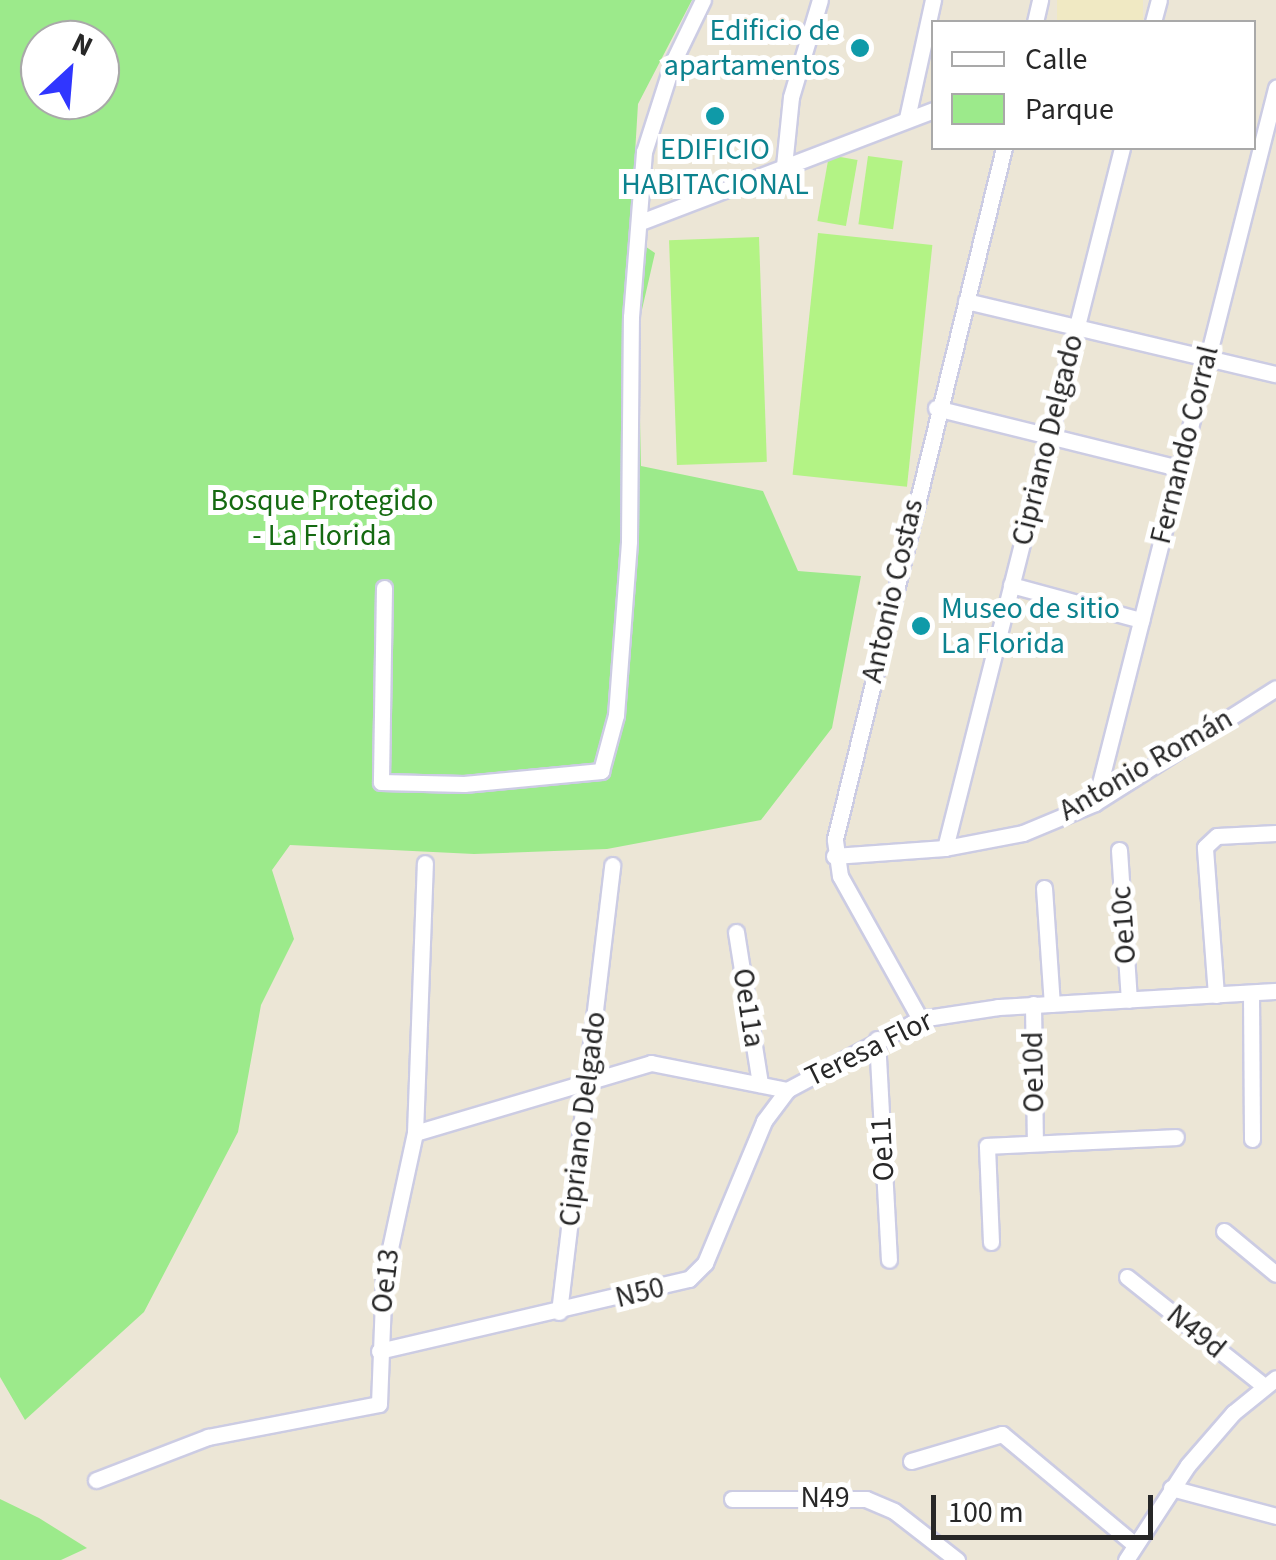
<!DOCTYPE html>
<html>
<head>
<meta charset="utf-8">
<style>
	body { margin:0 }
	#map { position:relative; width:1276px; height:1560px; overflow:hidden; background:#ece6d6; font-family:"Source Sans 3",sans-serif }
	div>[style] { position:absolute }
	.education>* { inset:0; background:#f0e9c3; transform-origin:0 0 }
	.green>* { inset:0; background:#9cea8b }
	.pitch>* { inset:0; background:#b3f385; transform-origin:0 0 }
	.roads { filter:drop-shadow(2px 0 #cccce3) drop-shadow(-2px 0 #cccce3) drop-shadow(0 2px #cccce3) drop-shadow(0 -2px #cccce3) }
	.street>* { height:15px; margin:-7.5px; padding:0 7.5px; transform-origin:7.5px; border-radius:7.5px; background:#fff }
	.dots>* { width:28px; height:28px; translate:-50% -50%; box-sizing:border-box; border:5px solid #fff; border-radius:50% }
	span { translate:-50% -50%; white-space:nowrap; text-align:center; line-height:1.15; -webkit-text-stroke:10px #fff; paint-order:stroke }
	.culture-label { font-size:30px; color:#0d838f }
	.right { translate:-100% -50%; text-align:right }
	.left { translate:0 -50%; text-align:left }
	.street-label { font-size:30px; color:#272727 }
	.park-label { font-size:30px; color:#156a11 }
	.legend { position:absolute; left:931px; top:20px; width:325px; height:130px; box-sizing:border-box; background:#fff; border:2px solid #a9a9a9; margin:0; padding:12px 18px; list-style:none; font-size:30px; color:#272727 }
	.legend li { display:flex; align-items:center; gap:20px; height:50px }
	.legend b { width:50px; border:2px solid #a9a9a9 }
	.north { position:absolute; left:20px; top:20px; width:100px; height:100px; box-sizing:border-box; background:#fff; border:2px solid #a9a9a9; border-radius:50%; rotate:26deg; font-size:28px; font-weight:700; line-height:40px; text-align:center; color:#272727 }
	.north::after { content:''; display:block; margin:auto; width:35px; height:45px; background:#3036ff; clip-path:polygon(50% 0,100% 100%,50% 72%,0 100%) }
	.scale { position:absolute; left:931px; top:1495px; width:222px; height:45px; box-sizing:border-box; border:5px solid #272727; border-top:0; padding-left:12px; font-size:30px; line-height:35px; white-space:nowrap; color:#272727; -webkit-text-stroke:8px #fff; paint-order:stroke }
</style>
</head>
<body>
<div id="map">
	<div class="education">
		<i style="left:1057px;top:0;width:86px;height:22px"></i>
	</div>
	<div class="green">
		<i style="clip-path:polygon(evenodd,0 0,692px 0,638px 104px,630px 236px,655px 253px,638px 327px,641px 466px,763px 491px,798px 571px,861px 576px,832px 728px,761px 820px,607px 849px,474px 854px,290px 845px,272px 870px,294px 939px,261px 1005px,238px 1132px,144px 1312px,25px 1420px,0 1377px,0 0,40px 40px,100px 40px,100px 100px,40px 100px,40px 40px)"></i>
		<i style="clip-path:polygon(0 1499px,39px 1518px,87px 1548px,61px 1560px,0 1560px)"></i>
	</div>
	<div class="pitch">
		<i style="left:829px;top:155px;width:29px;height:67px;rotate:10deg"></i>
		<i style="left:868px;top:156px;width:35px;height:69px;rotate:8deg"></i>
		<i style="left:818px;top:233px;width:115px;height:243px;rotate:6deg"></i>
		<i style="left:759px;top:237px;width:225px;height:90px;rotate:88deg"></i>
	</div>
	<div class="roads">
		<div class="street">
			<i style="left:1035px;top:22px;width:23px;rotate:-77deg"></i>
			<i style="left:1153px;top:22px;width:23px;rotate:-75deg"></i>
			<i style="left:907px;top:118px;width:121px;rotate:-77.6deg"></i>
			<i style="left:784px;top:166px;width:69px;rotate:-84.2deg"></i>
			<i style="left:791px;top:97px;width:101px;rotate:-73.4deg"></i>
			<i style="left:643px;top:221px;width:311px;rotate:-20.9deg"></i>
			<i style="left:966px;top:301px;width:318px;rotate:13.3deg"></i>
			<i style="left:936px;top:408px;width:250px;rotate:13.9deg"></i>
			<i style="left:1011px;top:585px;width:135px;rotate:15.1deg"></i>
			<i style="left:384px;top:588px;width:194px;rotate:90.9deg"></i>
			<i style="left:381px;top:782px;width:83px;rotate:1.4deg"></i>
			<i style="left:464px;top:784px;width:138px;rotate:-5.4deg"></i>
			<i style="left:601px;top:771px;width:58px;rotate:-75deg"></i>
			<i style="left:616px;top:715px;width:174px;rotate:-85.7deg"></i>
			<i style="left:629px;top:541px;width:224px;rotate:-89.5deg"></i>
			<i style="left:631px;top:317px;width:166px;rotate:-85.5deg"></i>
			<i style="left:644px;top:152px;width:92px;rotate:-72.3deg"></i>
			<i style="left:672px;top:64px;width:71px;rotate:-64.2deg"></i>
			<i style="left:1095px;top:803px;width:738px;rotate:-75.79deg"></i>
			<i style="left:945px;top:848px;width:722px;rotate:-75.81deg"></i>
			<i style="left:1119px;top:850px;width:150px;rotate:86.2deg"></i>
			<i style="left:834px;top:856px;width:111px;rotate:-4.1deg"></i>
			<i style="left:945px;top:848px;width:79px;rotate:-10.9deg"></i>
			<i style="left:1023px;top:833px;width:78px;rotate:-22.6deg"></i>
			<i style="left:1095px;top:803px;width:214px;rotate:-32.4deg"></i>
			<i style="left:1044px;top:888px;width:116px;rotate:86.1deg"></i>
			<i style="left:736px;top:932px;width:154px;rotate:81deg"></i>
			<i style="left:1251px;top:993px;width:146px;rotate:89.6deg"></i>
			<i style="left:1216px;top:995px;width:148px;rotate:-94.3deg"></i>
			<i style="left:1205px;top:847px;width:16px;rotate:-43deg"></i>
			<i style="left:1217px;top:836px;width:59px;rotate:-2.9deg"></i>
			<i style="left:1033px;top:1004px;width:137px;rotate:89.2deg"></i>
			<i style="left:920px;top:1019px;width:164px;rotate:-119.2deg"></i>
			<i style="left:840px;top:876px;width:37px;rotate:-98deg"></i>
			<i style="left:835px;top:839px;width:711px;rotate:-76.26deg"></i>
			<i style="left:877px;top:1039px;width:221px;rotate:86.9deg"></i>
			<i style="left:415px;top:1133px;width:246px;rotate:-16.5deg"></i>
			<i style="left:651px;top:1063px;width:139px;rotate:11.2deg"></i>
			<i style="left:1224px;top:1231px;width:67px;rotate:39.6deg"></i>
			<i style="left:991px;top:1242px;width:96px;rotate:-92.4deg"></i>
			<i style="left:987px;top:1146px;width:189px;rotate:-2.7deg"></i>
			<i style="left:1127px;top:1277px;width:175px;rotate:38.5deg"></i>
			<i style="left:559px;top:1312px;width:450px;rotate:-83.2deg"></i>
			<i style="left:379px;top:1351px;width:318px;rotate:-13.1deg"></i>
			<i style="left:689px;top:1279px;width:23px;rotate:-45deg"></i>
			<i style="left:705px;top:1263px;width:154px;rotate:-67.4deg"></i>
			<i style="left:764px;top:1121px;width:39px;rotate:-53deg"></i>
			<i style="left:787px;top:1090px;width:151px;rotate:-28.1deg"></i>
			<i style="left:920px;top:1019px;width:79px;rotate:-8.7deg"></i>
			<i style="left:998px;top:1007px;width:278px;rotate:-3.3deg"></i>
			<i style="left:911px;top:1461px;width:95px;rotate:-16.5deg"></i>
			<i style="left:1002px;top:1434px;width:173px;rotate:39.8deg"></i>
			<i style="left:96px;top:1480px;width:120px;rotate:-21deg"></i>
			<i style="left:208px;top:1437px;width:174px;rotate:-10.9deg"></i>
			<i style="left:379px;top:1404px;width:128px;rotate:-87.8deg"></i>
			<i style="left:384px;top:1276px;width:146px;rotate:-77.8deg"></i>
			<i style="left:415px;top:1133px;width:270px;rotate:-87.9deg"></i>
			<i style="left:1171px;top:1488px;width:109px;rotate:14.9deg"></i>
			<i style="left:732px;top:1499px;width:134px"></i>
			<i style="left:866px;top:1499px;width:30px;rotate:23deg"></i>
			<i style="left:894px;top:1511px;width:80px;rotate:37.9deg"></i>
			<i style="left:1126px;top:1560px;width:113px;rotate:-56.9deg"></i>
			<i style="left:1188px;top:1465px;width:69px;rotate:-49.1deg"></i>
			<i style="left:1233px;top:1413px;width:55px;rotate:-39.1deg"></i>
		</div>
	</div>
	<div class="dots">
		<i style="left:860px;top:48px;background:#0f9aa8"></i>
		<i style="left:715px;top:116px;background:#0f9aa8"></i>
		<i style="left:921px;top:626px;background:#0f9aa8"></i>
	</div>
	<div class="culture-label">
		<span class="right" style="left:840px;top:48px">Edificio de<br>apartamentos</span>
		<span style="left:715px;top:167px">EDIFICIO<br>HABITACIONAL</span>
		<span class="left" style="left:941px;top:626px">Museo de sitio<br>La Florida</span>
	</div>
	<div class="street-label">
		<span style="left:1048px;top:440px;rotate:-76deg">Cipriano Delgado</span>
		<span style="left:1185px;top:445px;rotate:-76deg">Fernando Corral</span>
		<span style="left:893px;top:591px;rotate:-77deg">Antonio Costas</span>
		<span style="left:1146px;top:765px;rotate:-30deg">Antonio Román</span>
		<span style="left:1124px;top:925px;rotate:-94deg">Oe10c</span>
		<span style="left:748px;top:1008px;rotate:81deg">Oe11a</span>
		<span style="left:869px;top:1049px;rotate:-26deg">Teresa Flor</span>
		<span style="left:1034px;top:1072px;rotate:-91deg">Oe10d</span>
		<span style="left:583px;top:1119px;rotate:-83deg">Cipriano Delgado</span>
		<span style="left:883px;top:1149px;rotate:-93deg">Oe11</span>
		<span style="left:386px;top:1281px;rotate:-83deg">Oe13</span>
		<span style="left:640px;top:1293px;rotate:-14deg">N50</span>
		<span style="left:1196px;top:1332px;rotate:39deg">N49d</span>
		<span style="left:825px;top:1498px">N49</span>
	</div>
	<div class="park-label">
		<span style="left:322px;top:518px">Bosque Protegido<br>- La Florida</span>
	</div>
	<ul class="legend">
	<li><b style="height:12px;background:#fff"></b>Calle</li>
	<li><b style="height:28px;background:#9cea8b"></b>Parque</li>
	</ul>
	<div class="north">N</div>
	<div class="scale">100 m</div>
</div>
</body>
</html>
